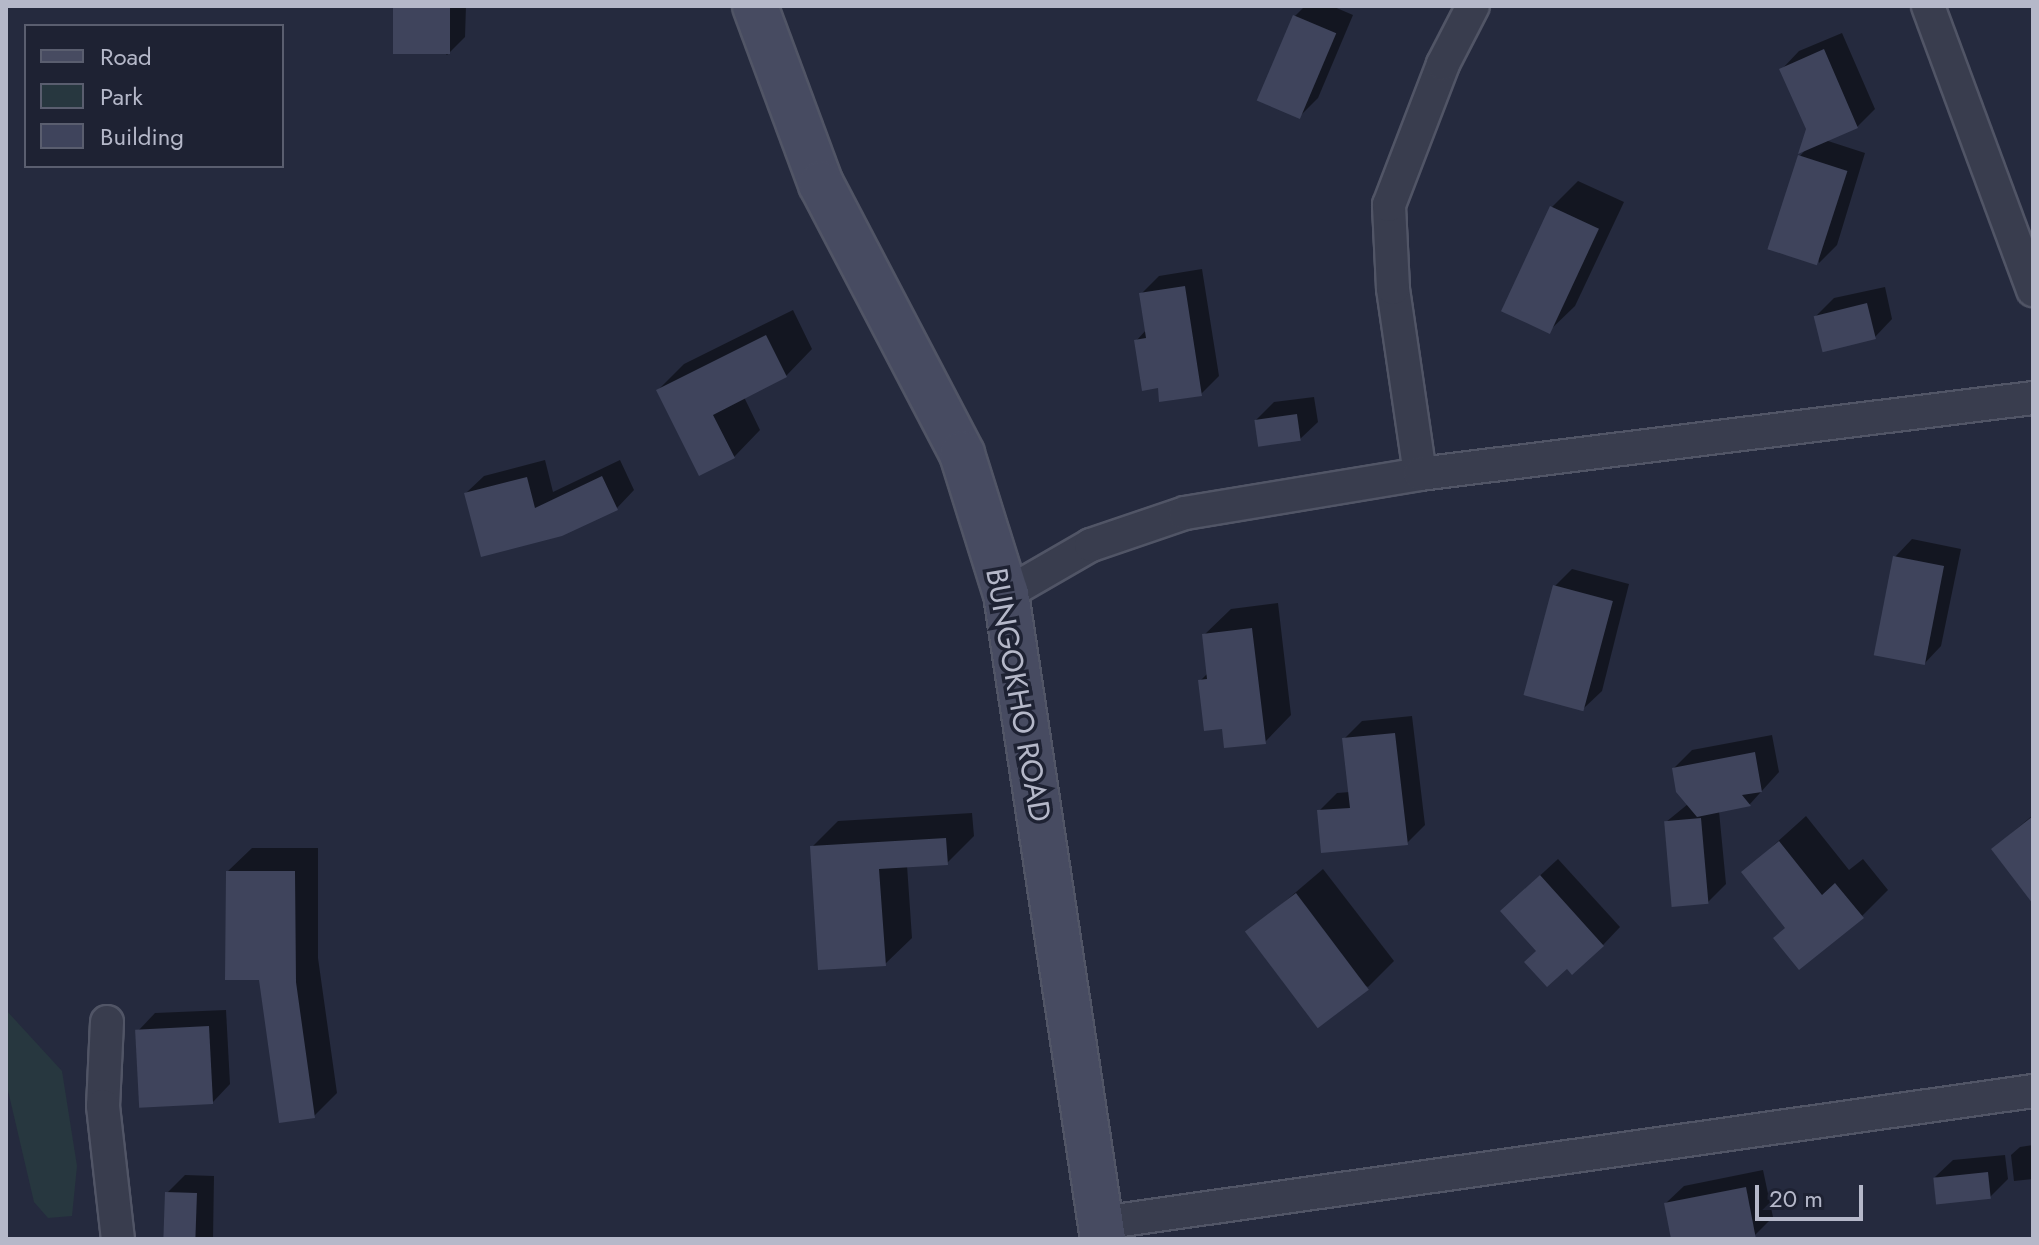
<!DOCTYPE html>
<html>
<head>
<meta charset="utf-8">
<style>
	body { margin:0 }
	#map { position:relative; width:2039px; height:1245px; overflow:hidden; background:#252a3e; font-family:Jost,sans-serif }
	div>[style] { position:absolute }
	.green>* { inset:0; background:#27373f }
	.shadow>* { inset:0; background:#0007 }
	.building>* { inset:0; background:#3f445c; transform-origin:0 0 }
	.roads { filter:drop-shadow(2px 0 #515566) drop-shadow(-2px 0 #515566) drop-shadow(0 2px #515566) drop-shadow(0 -2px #515566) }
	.street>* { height:32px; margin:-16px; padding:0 16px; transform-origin:16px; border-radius:16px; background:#393d4e }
	.secondary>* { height:44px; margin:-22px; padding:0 22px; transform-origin:22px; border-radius:22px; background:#474b61 }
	span { translate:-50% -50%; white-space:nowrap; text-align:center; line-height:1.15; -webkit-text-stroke:7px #1e2233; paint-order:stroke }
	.street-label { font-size:30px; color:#b5b8c9 }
	.frame { position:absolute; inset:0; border:8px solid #b5b8c9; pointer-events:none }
	.legend { position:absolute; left:24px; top:24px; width:260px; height:144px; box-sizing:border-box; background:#1e2233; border:2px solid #5a5e6f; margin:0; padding:10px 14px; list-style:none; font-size:24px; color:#b5b8c9 }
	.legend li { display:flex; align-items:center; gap:16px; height:40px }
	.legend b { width:40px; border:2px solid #5a5e6f }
	.scale { position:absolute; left:1755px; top:1185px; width:108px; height:36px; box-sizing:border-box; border:4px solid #b5b8c9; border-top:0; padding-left:10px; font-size:24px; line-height:28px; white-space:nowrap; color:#b5b8c9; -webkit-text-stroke:6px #1e2233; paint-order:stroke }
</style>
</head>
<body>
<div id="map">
	<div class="green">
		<i style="clip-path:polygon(6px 1010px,62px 1071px,77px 1166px,72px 1216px,48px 1218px,34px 1202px,6px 1082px)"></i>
	</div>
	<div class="shadow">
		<i style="clip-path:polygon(395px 6px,466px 6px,465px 37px,447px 55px)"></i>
		<i style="clip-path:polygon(1305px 6px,1332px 6px,1353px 15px,1318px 98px,1300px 116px,1260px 100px,1295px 16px)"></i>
		<i style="clip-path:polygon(1842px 33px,1875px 109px,1857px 127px,1825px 140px,1865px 153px,1837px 245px,1819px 263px,1800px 156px,1808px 147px,1808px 129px,1782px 69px,1799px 51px)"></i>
		<i style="clip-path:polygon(1578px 181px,1624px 202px,1575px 306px,1548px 332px,1552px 207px)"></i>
		<i style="clip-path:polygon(1202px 269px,1219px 376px,1201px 394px,1136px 341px,1147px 329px,1141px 294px,1159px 276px)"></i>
		<i style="clip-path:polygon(1885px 287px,1892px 319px,1875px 337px,1816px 316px,1834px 298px)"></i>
		<i style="clip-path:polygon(793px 310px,812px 349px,786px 376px,744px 397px,760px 430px,734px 457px,658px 390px,684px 364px)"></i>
		<i style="clip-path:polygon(1314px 397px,1318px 422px,1300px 439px,1256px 420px,1274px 402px)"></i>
		<i style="clip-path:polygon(545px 460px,553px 492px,620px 460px,634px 490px,617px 508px,561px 534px,466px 493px,484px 476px)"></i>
		<i style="clip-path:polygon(1912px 539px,1961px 549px,1941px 646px,1924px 664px,1895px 557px)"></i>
		<i style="clip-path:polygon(1572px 569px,1629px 584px,1602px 691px,1584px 708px,1555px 586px)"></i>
		<i style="clip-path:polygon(1278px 603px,1291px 715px,1265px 742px,1200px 681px,1208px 673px,1204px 635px,1231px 609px)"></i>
		<i style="clip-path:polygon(1412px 716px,1425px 825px,1407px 843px,1319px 811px,1337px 793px,1350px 792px,1344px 739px,1362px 721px)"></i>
		<i style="clip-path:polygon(1772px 735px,1779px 772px,1750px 804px,1719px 811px,1726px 884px,1708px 902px,1666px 822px,1688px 804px,1674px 768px,1692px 750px)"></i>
		<i style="clip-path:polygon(972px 813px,974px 836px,947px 863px,907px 865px,912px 938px,885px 964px,812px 847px,838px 821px)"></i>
		<i style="clip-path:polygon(2033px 815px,2033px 901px,1993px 849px)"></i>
		<i style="clip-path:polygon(1806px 816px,1849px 870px,1863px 859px,1888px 890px,1862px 916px,1787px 927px,1743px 873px)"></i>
		<i style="clip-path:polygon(252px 848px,318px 848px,318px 958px,337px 1093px,314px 1116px,228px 871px)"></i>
		<i style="clip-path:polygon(1558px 859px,1620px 927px,1603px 945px,1538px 950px,1520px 894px)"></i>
		<i style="clip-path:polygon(1323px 869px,1394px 961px,1368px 987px,1248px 933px)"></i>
		<i style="clip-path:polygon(226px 1010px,230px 1084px,213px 1102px,138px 1031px,155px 1013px)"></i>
		<i style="clip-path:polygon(2033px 1145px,2033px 1179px,2014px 1181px,2011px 1155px,2020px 1147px)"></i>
		<i style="clip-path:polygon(2005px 1155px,2008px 1179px,1990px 1197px,1935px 1177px,1953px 1160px)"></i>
		<i style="clip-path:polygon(1763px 1170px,1773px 1217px,1755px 1235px,1673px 1239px,1666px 1203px,1684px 1186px)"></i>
		<i style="clip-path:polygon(185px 1175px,214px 1176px,213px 1239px,166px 1239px,167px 1193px)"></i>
	</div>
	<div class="building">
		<i style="left:393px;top:6px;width:57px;height:48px"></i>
		<i style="left:1293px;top:15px;width:47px;height:93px;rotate:23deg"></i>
		<i style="clip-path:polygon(1824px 49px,1858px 128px,1798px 154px,1806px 129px,1779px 69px)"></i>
		<i style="left:1798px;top:155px;width:52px;height:99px;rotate:18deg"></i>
		<i style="left:1550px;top:206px;width:54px;height:116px;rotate:25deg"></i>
		<i style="clip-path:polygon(1185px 286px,1202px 396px,1159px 402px,1158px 388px,1142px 391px,1134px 340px,1146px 338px,1139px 293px)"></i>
		<i style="left:1867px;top:303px;width:37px;height:55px;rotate:76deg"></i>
		<i style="clip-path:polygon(766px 335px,787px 377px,713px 415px,735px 458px,699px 476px,656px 390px)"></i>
		<i style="left:1297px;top:414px;width:27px;height:43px;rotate:82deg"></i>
		<i style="clip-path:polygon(602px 476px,618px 510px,562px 536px,481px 557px,464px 493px,527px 477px,535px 508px)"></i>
		<i style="left:1893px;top:556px;width:52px;height:101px;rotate:11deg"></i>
		<i style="left:1553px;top:585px;width:62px;height:114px;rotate:15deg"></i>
		<i style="clip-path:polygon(1252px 628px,1266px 744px,1224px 748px,1222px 729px,1204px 731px,1198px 680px,1207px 679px,1202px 634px)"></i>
		<i style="clip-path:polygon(1395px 733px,1408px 845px,1321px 853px,1317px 810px,1350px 808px,1342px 738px)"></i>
		<i style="clip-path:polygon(1755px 752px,1762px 792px,1742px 795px,1751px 806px,1697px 817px,1676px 792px,1672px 768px)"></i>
		<i style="clip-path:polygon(2033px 816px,2033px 904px,1991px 849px)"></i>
		<i style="left:1701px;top:818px;width:86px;height:37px;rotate:85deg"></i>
		<i style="clip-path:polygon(946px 838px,948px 865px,879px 869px,886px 966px,818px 970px,810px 846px)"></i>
		<i style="clip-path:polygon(1779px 841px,1822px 895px,1835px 883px,1864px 918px,1799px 970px,1773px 938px,1785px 928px,1741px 872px)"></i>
		<i style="clip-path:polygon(226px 871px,295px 871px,296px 982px,315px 1118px,279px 1123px,259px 980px,225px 980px)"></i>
		<i style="clip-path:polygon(1540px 875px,1604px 946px,1572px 975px,1567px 969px,1547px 987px,1524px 962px,1536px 951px,1500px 911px)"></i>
		<i style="left:1296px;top:893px;width:121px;height:64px;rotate:53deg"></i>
		<i style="left:209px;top:1026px;width:78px;height:74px;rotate:87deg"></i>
		<i style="left:1988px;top:1172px;width:27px;height:55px;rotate:84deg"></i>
		<i style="clip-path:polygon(1746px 1187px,1756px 1239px,1671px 1239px,1664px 1203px)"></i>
		<i style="left:165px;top:1192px;width:32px;height:47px;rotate:2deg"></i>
	</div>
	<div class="roads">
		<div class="street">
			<i style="left:1928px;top:6px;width:303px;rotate:69.7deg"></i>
			<i style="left:1420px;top:474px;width:188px;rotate:-98.3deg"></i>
			<i style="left:1393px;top:288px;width:83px;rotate:-92.8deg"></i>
			<i style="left:1389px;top:205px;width:151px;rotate:-69deg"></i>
			<i style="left:1443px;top:64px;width:65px;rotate:-62.7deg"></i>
			<i style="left:1006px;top:594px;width:98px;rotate:-30deg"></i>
			<i style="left:1091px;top:545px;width:99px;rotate:-18.8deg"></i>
			<i style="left:1185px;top:513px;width:238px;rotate:-9.4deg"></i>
			<i style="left:1420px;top:474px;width:618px;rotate:-7.07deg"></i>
			<i style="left:107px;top:1022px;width:84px;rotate:92.7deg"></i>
			<i style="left:103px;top:1106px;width:134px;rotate:83.6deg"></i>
			<i style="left:1101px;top:1223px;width:941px;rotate:-8.06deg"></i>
		</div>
		<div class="secondary">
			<i style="left:755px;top:6px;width:190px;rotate:69.7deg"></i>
			<i style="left:821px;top:184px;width:305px;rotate:62.4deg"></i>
			<i style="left:962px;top:454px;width:147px;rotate:72.6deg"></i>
			<i style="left:1006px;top:594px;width:652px;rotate:81.45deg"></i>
		</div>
	</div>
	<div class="street-label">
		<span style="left:1018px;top:695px;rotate:80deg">BUNGOKHO ROAD</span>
	</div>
	<div class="frame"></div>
	<ul class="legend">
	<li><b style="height:10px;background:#474b61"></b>Road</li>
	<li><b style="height:22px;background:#27373f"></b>Park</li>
	<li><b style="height:22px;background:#3f445c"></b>Building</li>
	</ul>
	<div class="scale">20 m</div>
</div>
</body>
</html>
